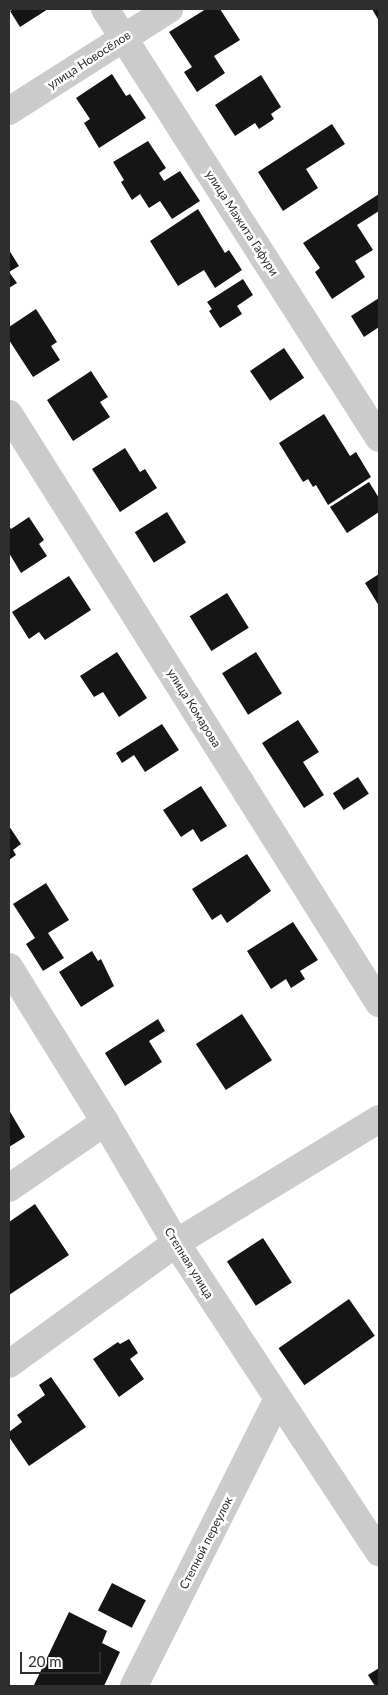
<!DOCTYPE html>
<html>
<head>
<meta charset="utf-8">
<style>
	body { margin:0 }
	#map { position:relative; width:388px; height:1695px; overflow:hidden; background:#fff; font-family:Lato,sans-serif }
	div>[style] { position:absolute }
	.building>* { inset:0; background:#151515; transform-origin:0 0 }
	.minor>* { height:28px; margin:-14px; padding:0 14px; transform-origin:14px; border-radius:14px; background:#cbcbcb }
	span { translate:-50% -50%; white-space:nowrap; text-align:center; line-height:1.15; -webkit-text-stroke:5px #fff; paint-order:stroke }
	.street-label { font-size:12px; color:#2e2e2e }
	.frame { position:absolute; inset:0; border:10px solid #2e2e2e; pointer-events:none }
	.scale { position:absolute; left:20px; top:1652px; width:81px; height:22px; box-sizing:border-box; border:2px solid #2e2e2e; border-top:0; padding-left:6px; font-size:15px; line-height:18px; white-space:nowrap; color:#2e2e2e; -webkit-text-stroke:4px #fff; paint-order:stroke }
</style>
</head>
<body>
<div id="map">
	<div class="building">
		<i style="clip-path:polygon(14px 9px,48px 9px,20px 27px,10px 11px)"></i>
		<i style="clip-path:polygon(206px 9px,220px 9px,240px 40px,214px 56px,225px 73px,197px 92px,184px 72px,192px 67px,169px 32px)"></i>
		<i style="clip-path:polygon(372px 9px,379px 9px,379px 21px)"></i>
		<i style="clip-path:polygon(112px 74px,126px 96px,130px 94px,146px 118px,99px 148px,84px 123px,90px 119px,76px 98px)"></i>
		<i style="clip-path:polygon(261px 75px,281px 107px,271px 114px,274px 119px,259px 129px,255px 123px,235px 136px,215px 105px)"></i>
		<i style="clip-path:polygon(332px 124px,345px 144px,306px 169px,318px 188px,283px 211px,258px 172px)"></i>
		<i style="clip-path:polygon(148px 141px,166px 168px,159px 173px,164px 181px,180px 171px,200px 201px,172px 219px,160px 201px,149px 208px,140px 194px,132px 200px,121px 182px,124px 180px,113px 162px)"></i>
		<i style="clip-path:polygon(379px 194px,379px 211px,357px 225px,373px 250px,355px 261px,365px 277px,332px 299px,315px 272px,320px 268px,303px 243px)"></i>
		<i style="clip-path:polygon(198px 209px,225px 253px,229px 250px,242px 270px,215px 288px,204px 270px,178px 286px,150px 241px)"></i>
		<i style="clip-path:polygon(9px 250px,19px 266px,9px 272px,17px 283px,9px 288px)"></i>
		<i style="clip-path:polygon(243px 279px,253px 295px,237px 306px,242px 314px,220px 328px,209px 311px,212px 309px,207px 302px)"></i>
		<i style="clip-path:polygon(379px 298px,379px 327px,364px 337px,351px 316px)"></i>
		<i style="clip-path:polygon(36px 309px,57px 342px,51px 346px,60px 360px,33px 377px,9px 340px,9px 327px)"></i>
		<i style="left:284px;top:348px;width:36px;height:41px;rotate:56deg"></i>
		<i style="clip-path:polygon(91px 371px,108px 397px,100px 402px,110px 417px,73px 441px,47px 400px)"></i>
		<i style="clip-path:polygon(324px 414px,350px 456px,356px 452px,371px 477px,328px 505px,316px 485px,313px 487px,308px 479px,303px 482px,279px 443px)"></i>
		<i style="clip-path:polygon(125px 448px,140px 472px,145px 469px,157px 488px,120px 512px,92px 469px)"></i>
		<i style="clip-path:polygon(369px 482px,379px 498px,379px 512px,347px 533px,330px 507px)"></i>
		<i style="left:167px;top:512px;width:36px;height:38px;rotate:58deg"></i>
		<i style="clip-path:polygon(29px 517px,44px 540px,39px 544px,47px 556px,21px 573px,9px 553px,9px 526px,11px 529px)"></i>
		<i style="clip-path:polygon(379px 574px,379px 606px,365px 583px)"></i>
		<i style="clip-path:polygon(69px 576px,91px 610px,45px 640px,39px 632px,29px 639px,12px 612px)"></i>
		<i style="left:227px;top:593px;width:41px;height:44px;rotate:58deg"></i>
		<i style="clip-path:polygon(117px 652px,147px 698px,119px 717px,103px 692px,94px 697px,80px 676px)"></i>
		<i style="left:256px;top:652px;width:49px;height:40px;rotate:58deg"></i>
		<i style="clip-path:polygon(298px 720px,319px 752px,303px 762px,324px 795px,304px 808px,262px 743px)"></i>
		<i style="clip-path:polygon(162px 724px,179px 750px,145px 772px,134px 755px,122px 763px,116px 753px)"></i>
		<i style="left:358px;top:777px;width:20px;height:30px;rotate:57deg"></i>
		<i style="clip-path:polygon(201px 786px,227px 826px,201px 842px,193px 829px,181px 837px,163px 810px)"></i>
		<i style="clip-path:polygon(9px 826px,21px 844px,13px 850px,16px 855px,9px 860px)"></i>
		<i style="clip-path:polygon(247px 854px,271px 891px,227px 923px,221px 914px,212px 920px,192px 889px)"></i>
		<i style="clip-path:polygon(46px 883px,69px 920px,48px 933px,64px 958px,43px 971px,26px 944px,35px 938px,13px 904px)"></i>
		<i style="clip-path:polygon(293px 922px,318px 960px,300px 971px,305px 979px,291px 988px,286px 979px,271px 989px,247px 951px)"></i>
		<i style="clip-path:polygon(92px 951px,98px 961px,101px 959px,114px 986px,81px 1007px,59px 972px)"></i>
		<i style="left:242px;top:1014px;width:55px;height:55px;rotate:57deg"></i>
		<i style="clip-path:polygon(158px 1019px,165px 1031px,149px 1041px,162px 1062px,125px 1086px,105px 1053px)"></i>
		<i style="clip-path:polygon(9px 1110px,25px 1137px,9px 1147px)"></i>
		<i style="clip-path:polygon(35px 1204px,69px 1255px,9px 1295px,9px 1222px)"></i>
		<i style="left:263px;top:1238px;width:53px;height:43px;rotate:57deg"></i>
		<i style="left:349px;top:1299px;width:45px;height:86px;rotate:55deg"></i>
		<i style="clip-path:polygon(129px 1339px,138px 1353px,130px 1359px,144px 1379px,119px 1397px,93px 1359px,118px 1342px,120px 1344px)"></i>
		<i style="clip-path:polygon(51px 1377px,86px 1427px,29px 1466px,9px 1437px,9px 1432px,22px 1422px,17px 1415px,45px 1395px,39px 1385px)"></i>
		<i style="left:112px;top:1583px;width:38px;height:31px;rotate:27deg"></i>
		<i style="clip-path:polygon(69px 1612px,107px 1631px,102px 1643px,120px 1652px,104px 1686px,34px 1685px)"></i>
		<i style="clip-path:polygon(379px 1668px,379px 1686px,375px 1686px,368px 1675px)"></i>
	</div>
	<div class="minor">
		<i style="left:105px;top:9px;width:509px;rotate:57.43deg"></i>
		<i style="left:9px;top:111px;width:190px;rotate:-32.5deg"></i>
		<i style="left:9px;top:414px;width:696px;rotate:57.86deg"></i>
		<i style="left:9px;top:967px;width:182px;rotate:58.2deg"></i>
		<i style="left:105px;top:1122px;width:140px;rotate:59.6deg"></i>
		<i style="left:176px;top:1243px;width:370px;rotate:56.7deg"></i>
		<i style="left:9px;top:1188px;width:116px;rotate:-34.5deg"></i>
		<i style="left:9px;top:1364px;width:206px;rotate:-35.9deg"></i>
		<i style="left:176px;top:1243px;width:238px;rotate:-31.4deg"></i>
		<i style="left:134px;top:1686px;width:321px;rotate:-63.4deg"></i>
	</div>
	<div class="street-label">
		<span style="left:89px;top:60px;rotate:-33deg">улица Новосёлов</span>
		<span style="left:242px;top:223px;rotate:57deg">улица Мажита Гафури</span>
		<span style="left:194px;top:708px;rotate:58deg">улица Комарова</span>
		<span style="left:189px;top:1263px;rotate:58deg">Степная улица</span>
		<span style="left:206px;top:1543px;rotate:-63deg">Степной переулок</span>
	</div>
	<div class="frame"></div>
	<div class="scale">20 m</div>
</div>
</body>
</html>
